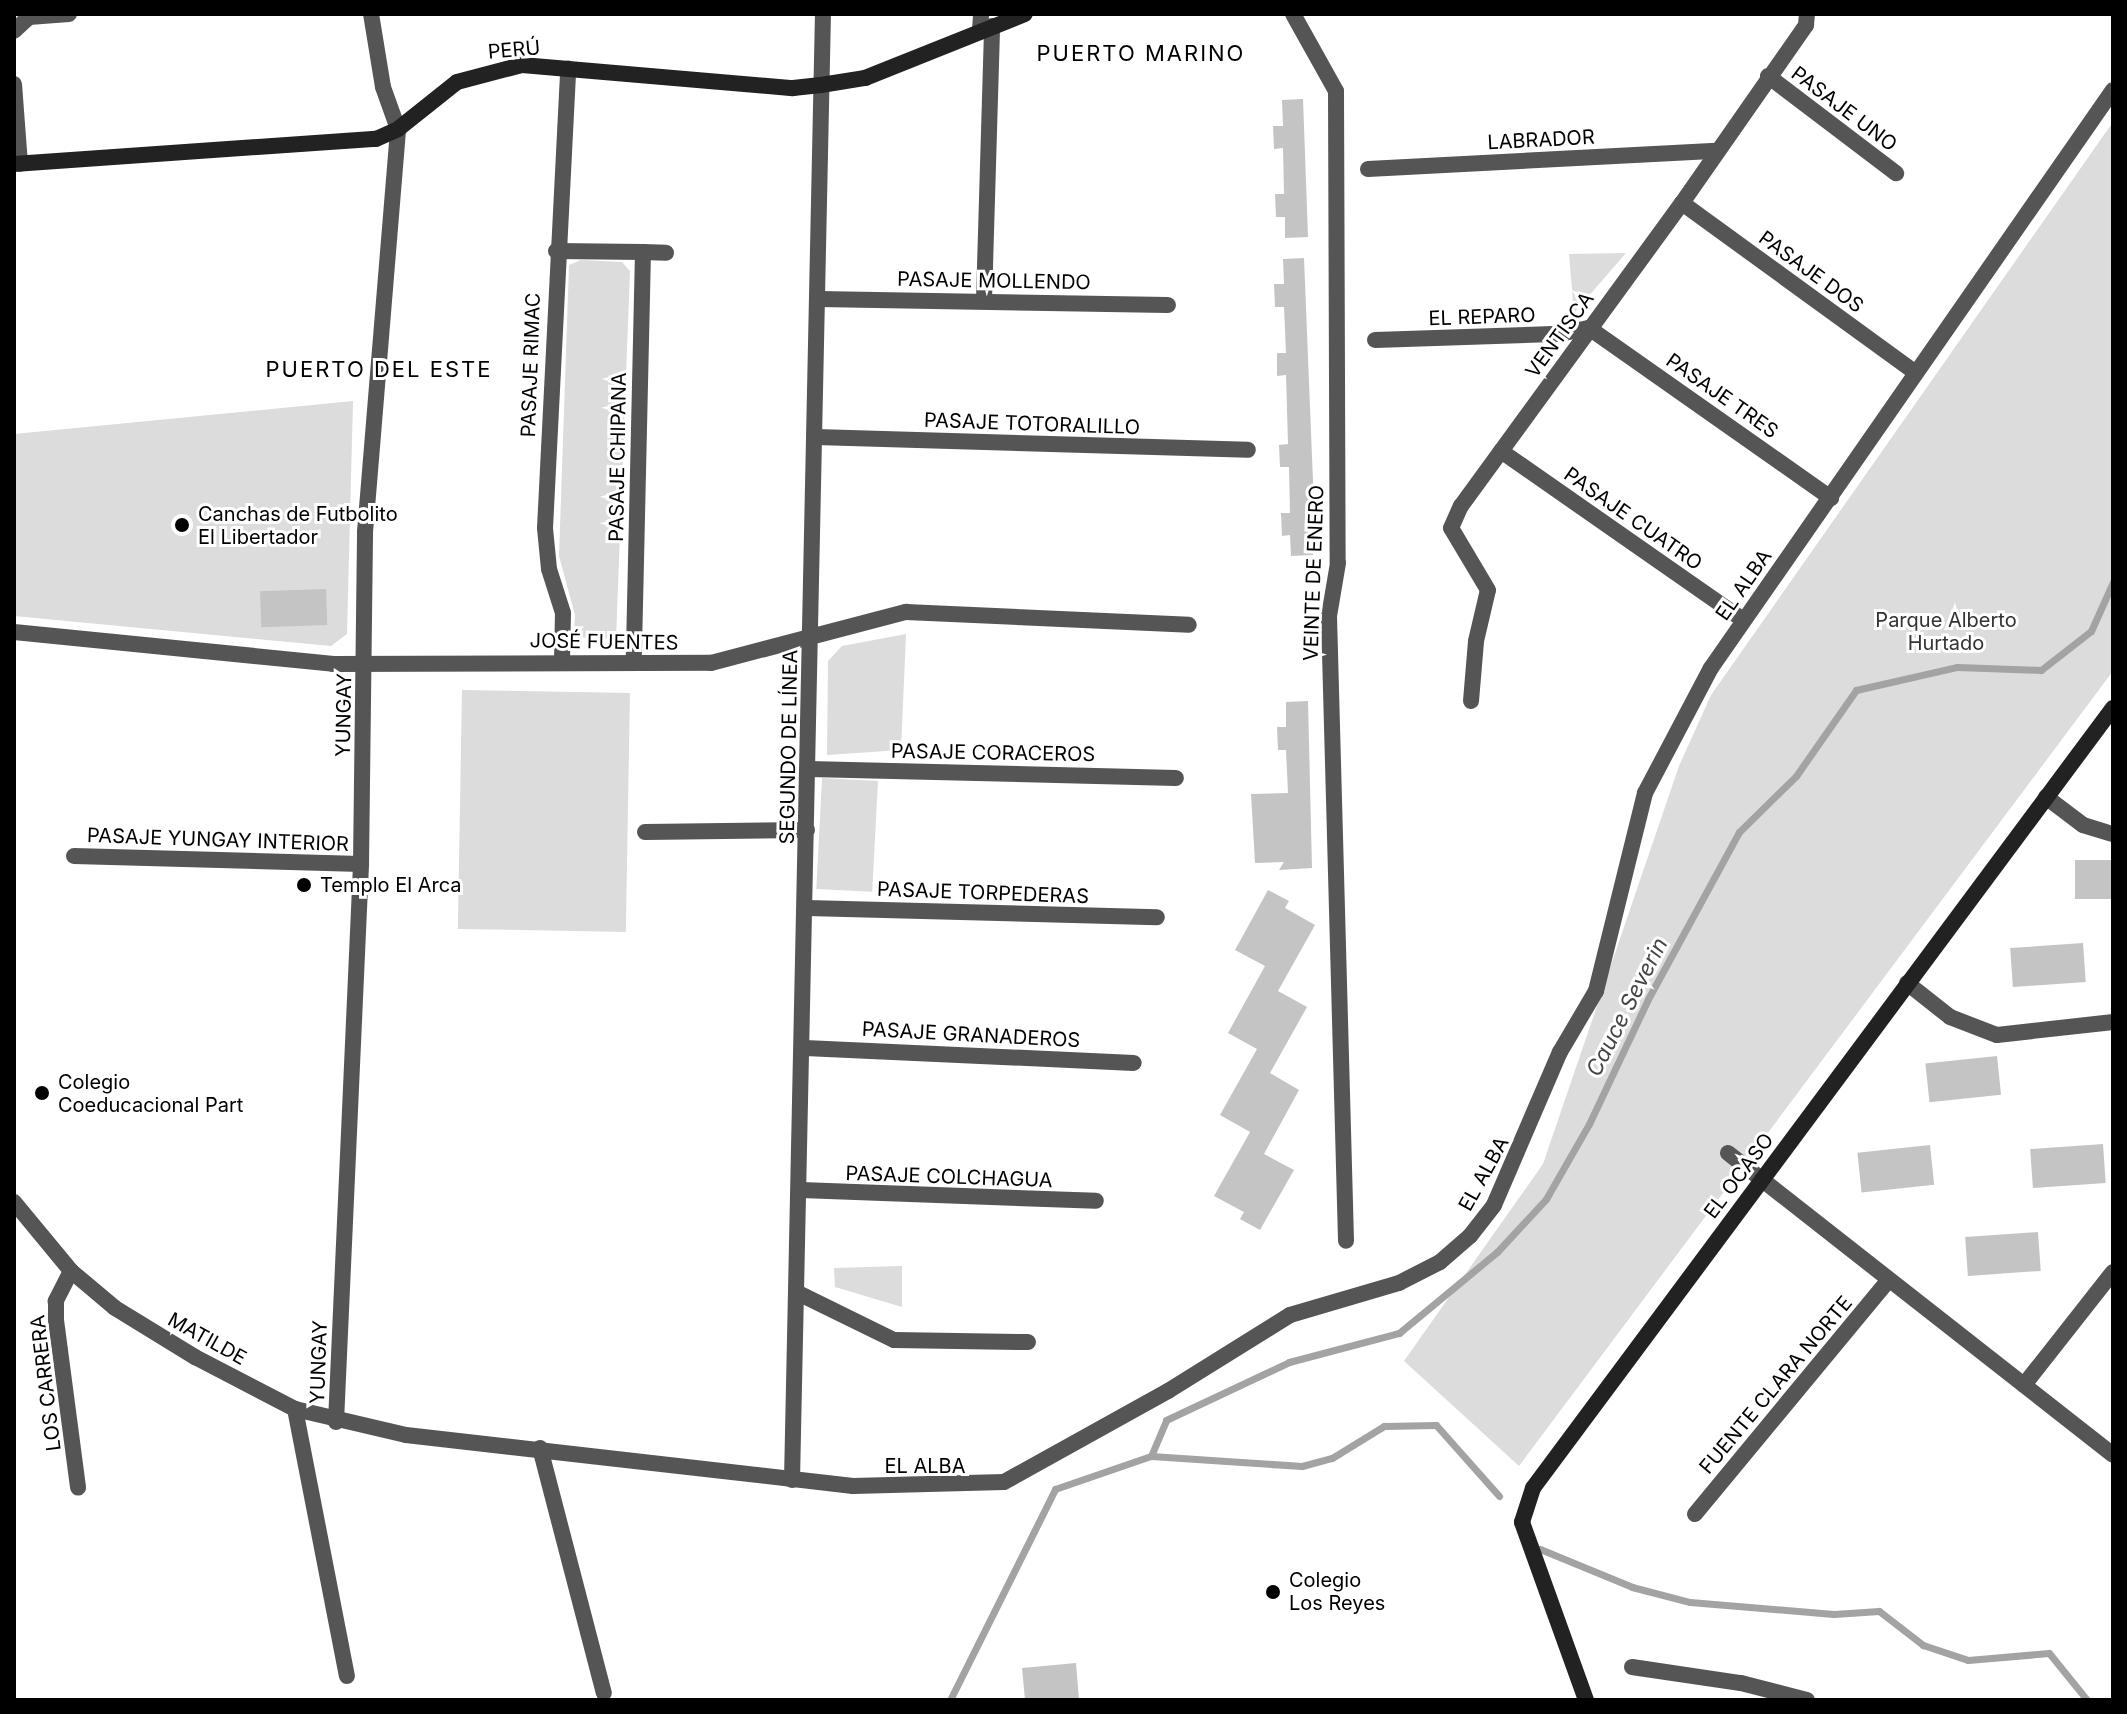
<!DOCTYPE html>
<html>
<head>
<meta charset="utf-8">
<style>
	body { margin:0 }
	#map { position:relative; width:2127px; height:1714px; overflow:hidden; background:#fff; font-family:Inter,sans-serif }
	div>[style] { position:absolute }
	.green>* { inset:0; background:#dcdcdc; transform-origin:0 0 }
	.stream>* { height:7px; margin:-3.5px; padding:0 3.5px; transform-origin:3.5px; border-radius:3.5px; background:#a3a3a3 }
	.building>* { inset:0; background:#c4c4c4; transform-origin:0 0 }
	.street>* { height:16px; margin:-8px; padding:0 8px; transform-origin:8px; border-radius:8px; background:#555 }
	.secondary>* { height:16px; margin:-8px; padding:0 8px; transform-origin:8px; border-radius:8px; background:#222 }
	.dots>* { width:22px; height:22px; translate:-50% -50%; box-sizing:border-box; border:4px solid #fff; border-radius:50% }
	span { translate:-50% -50%; white-space:nowrap; text-align:center; line-height:1.15; -webkit-text-stroke:6px #fff; paint-order:stroke }
	.street-label { font-size:20px; color:#000 }
	.poi-label { font-size:20px; color:#000 }
	.left { translate:0 -50%; text-align:left }
	.park-label { font-size:20px; color:#333 }
	.neighbourhood-label { font-size:22px; color:#000; letter-spacing:2px }
	.water-label { font-size:22px; color:#444; font-style:italic }
	.frame { position:absolute; inset:0; border:16px solid #000; pointer-events:none }
</style>
</head>
<body>
<div id="map">
	<div class="green">
		<i style="clip-path:polygon(2113px 122px,2113px 671px,1519px 1466px,1404px 1361px,1543px 1164px,1679px 766px,1711px 695px)"></i>
		<i style="clip-path:polygon(1626px 253px,1574px 313px,1569px 254px)"></i>
		<i style="clip-path:polygon(581px 260px,622px 262px,630px 271px,616px 639px,574px 637px,575px 615px,559px 556px,569px 265px)"></i>
		<i style="clip-path:polygon(353px 401px,347px 634px,331px 646px,14px 616px,14px 434px)"></i>
		<i style="clip-path:polygon(906px 634px,901px 750px,827px 755px,828px 661px,842px 646px)"></i>
		<i style="left:462px;top:690px;width:168px;height:239px;rotate:1deg"></i>
		<i style="left:878px;top:781px;width:111px;height:56px;rotate:93deg"></i>
		<i style="clip-path:polygon(902px 1266px,902px 1307px,835px 1287px,834px 1268px)"></i>
	</div>
	<div class="stream">
		<i style="left:1151px;top:1456px;width:39px;rotate:-67deg"></i>
		<i style="left:1166px;top:1420px;width:136px;rotate:-25.2deg"></i>
		<i style="left:1289px;top:1362px;width:114px;rotate:-14.8deg"></i>
		<i style="left:1399px;top:1333px;width:127px;rotate:-39.6deg"></i>
		<i style="left:1497px;top:1252px;width:72px;rotate:-47.2deg"></i>
		<i style="left:1546px;top:1199px;width:86px;rotate:-60.2deg"></i>
		<i style="left:1589px;top:1124px;width:138px;rotate:-64.7deg"></i>
		<i style="left:1648px;top:999px;width:190px;rotate:-61.4deg"></i>
		<i style="left:1739px;top:832px;width:80px;rotate:-44.5deg"></i>
		<i style="left:1796px;top:776px;width:105px;rotate:-55.1deg"></i>
		<i style="left:1856px;top:690px;width:104px;rotate:-12.8deg"></i>
		<i style="left:1957px;top:667px;width:84px;rotate:2deg"></i>
		<i style="left:2041px;top:670px;width:63px;rotate:-38deg"></i>
		<i style="left:2091px;top:631px;width:54px;rotate:-65.8deg"></i>
		<i style="left:1540px;top:1549px;width:100px;rotate:22.4deg"></i>
		<i style="left:1632px;top:1587px;width:60px;rotate:14.5deg"></i>
		<i style="left:1690px;top:1602px;width:144px;rotate:4.8deg"></i>
		<i style="left:1834px;top:1614px;width:45px;rotate:-3.8deg"></i>
		<i style="left:1879px;top:1611px;width:56px;rotate:37.7deg"></i>
		<i style="left:1923px;top:1645px;width:47px;rotate:18.4deg"></i>
		<i style="left:1968px;top:1660px;width:81px;rotate:-4.9deg"></i>
		<i style="left:2049px;top:1653px;width:60px;rotate:51deg"></i>
		<i style="left:950px;top:1700px;width:236px;rotate:-63.5deg"></i>
		<i style="left:1055px;top:1489px;width:102px;rotate:-19deg"></i>
		<i style="left:1151px;top:1456px;width:151px;rotate:3.8deg"></i>
		<i style="left:1302px;top:1466px;width:31px;rotate:-15deg"></i>
		<i style="left:1332px;top:1458px;width:61px;rotate:-31.6deg"></i>
		<i style="left:1384px;top:1426px;width:52px;rotate:-1.1deg"></i>
		<i style="left:1436px;top:1425px;width:95px;rotate:48.4deg"></i>
	</div>
	<div class="building">
		<i style="clip-path:polygon(1303px 99px,1308px 237px,1285px 238px,1285px 217px,1276px 217px,1275px 194px,1284px 194px,1283px 148px,1274px 149px,1273px 126px,1283px 126px,1282px 100px)"></i>
		<i style="clip-path:polygon(1304px 258px,1315px 531px,1313px 555px,1291px 556px,1290px 535px,1282px 536px,1281px 513px,1290px 513px,1289px 467px,1280px 467px,1279px 445px,1288px 444px,1286px 375px,1277px 376px,1277px 353px,1286px 353px,1284px 307px,1275px 307px,1274px 284px,1284px 284px,1283px 259px)"></i>
		<i style="left:326px;top:589px;width:36px;height:66px;rotate:88deg"></i>
		<i style="clip-path:polygon(1308px 701px,1312px 868px,1279px 870px,1284px 862px,1255px 863px,1251px 794px,1288px 793px,1286px 750px,1278px 750px,1277px 727px,1286px 727px,1286px 702px)"></i>
		<i style="left:2113px;top:860px;width:39px;height:38px;rotate:90deg"></i>
		<i style="clip-path:polygon(1268px 890px,1289px 901px,1285px 908px,1315px 925px,1278px 991px,1307px 1007px,1270px 1073px,1299px 1090px,1264px 1154px,1294px 1170px,1260px 1230px,1240px 1219px,1244px 1212px,1214px 1196px,1250px 1132px,1220px 1115px,1257px 1049px,1228px 1033px,1265px 966px,1235px 950px)"></i>
		<i style="left:2083px;top:943px;width:39px;height:73px;rotate:86deg"></i>
		<i style="left:1997px;top:1056px;width:39px;height:72px;rotate:84deg"></i>
		<i style="left:2103px;top:1144px;width:39px;height:73px;rotate:86deg"></i>
		<i style="left:1930px;top:1145px;width:40px;height:73px;rotate:84deg"></i>
		<i style="left:2038px;top:1232px;width:39px;height:73px;rotate:86deg"></i>
		<i style="clip-path:polygon(1076px 1663px,1079px 1700px,1025px 1700px,1022px 1668px)"></i>
	</div>
	<div class="street">
		<i style="left:1293px;top:14px;width:88px;rotate:60.8deg"></i>
		<i style="left:1336px;top:91px;width:472px;rotate:89.8deg"></i>
		<i style="left:1338px;top:563px;width:54px;rotate:99.6deg"></i>
		<i style="left:1329px;top:616px;width:625px;rotate:88.44deg"></i>
		<i style="left:980px;top:30px;width:16px;rotate:-86deg"></i>
		<i style="left:14px;top:31px;width:21px;rotate:-43deg"></i>
		<i style="left:29px;top:17px;width:40px;rotate:-4.3deg"></i>
		<i style="left:1768px;top:76px;width:161px;rotate:37.2deg"></i>
		<i style="left:14px;top:84px;width:80px;rotate:85.7deg"></i>
		<i style="left:1368px;top:169px;width:349px;rotate:-3deg"></i>
		<i style="left:1682px;top:203px;width:289px;rotate:36deg"></i>
		<i style="left:556px;top:251px;width:87px;rotate:0.7deg"></i>
		<i style="left:643px;top:252px;width:410px;rotate:91.3deg"></i>
		<i style="left:643px;top:252px;width:23px;rotate:2deg"></i>
		<i style="left:819px;top:299px;width:349px;rotate:1deg"></i>
		<i style="left:984px;top:300px;width:274px;rotate:-88.3deg"></i>
		<i style="left:1375px;top:340px;width:185px;rotate:-1.9deg"></i>
		<i style="left:1560px;top:334px;width:30px;rotate:-12deg"></i>
		<i style="left:1589px;top:328px;width:296px;rotate:35.1deg"></i>
		<i style="left:816px;top:437px;width:432px;rotate:1.7deg"></i>
		<i style="left:1501px;top:451px;width:295px;rotate:34.9deg"></i>
		<i style="left:14px;top:632px;width:321px;rotate:5.7deg"></i>
		<i style="left:333px;top:664px;width:378px;rotate:-0.2deg"></i>
		<i style="left:711px;top:663px;width:202px;rotate:-14.7deg"></i>
		<i style="left:906px;top:612px;width:283px;rotate:2.6deg"></i>
		<i style="left:562px;top:660px;width:47px;rotate:-88.8deg"></i>
		<i style="left:563px;top:613px;width:46px;rotate:-107.7deg"></i>
		<i style="left:549px;top:569px;width:41px;rotate:-95.6deg"></i>
		<i style="left:545px;top:528px;width:460px;rotate:-87.1deg"></i>
		<i style="left:1471px;top:701px;width:60px;rotate:-85.2deg"></i>
		<i style="left:1476px;top:641px;width:52px;rotate:-76.8deg"></i>
		<i style="left:1488px;top:590px;width:72px;rotate:-120.8deg"></i>
		<i style="left:1451px;top:528px;width:24px;rotate:-66deg"></i>
		<i style="left:1461px;top:506px;width:375px;rotate:-53.9deg"></i>
		<i style="left:1682px;top:203px;width:217px;rotate:-55.1deg"></i>
		<i style="left:1806px;top:25px;width:11px;rotate:-85deg"></i>
		<i style="left:809px;top:769px;width:367px;rotate:1.4deg"></i>
		<i style="left:2046px;top:797px;width:46px;rotate:37.1deg"></i>
		<i style="left:2083px;top:825px;width:31px;rotate:17deg"></i>
		<i style="left:645px;top:832px;width:162px;rotate:-0.7deg"></i>
		<i style="left:74px;top:856px;width:287px;rotate:1.6deg"></i>
		<i style="left:807px;top:908px;width:350px;rotate:1.5deg"></i>
		<i style="left:1907px;top:983px;width:55px;rotate:38.3deg"></i>
		<i style="left:1950px;top:1017px;width:50px;rotate:21deg"></i>
		<i style="left:1997px;top:1035px;width:117px;rotate:-6.4deg"></i>
		<i style="left:805px;top:1048px;width:329px;rotate:2.6deg"></i>
		<i style="left:1728px;top:1153px;width:489px;rotate:38.1deg"></i>
		<i style="left:801px;top:1190px;width:295px;rotate:2.1deg"></i>
		<i style="left:14px;top:1202px;width:89px;rotate:50.4deg"></i>
		<i style="left:71px;top:1271px;width:57px;rotate:40.1deg"></i>
		<i style="left:115px;top:1308px;width:94px;rotate:31.5deg"></i>
		<i style="left:195px;top:1357px;width:113px;rotate:27.5deg"></i>
		<i style="left:295px;top:1409px;width:114px;rotate:13.2deg"></i>
		<i style="left:406px;top:1435px;width:450px;rotate:6.5deg"></i>
		<i style="left:853px;top:1486px;width:151px;rotate:-1.5deg"></i>
		<i style="left:1004px;top:1482px;width:188px;rotate:-29deg"></i>
		<i style="left:1168px;top:1391px;width:144px;rotate:-31.9deg"></i>
		<i style="left:1290px;top:1315px;width:114px;rotate:-16.4deg"></i>
		<i style="left:1399px;top:1283px;width:46px;rotate:-27.1deg"></i>
		<i style="left:1440px;top:1262px;width:40px;rotate:-41deg"></i>
		<i style="left:1470px;top:1236px;width:39px;rotate:-52deg"></i>
		<i style="left:1494px;top:1205px;width:167px;rotate:-66.7deg"></i>
		<i style="left:1560px;top:1052px;width:71px;rotate:-59.5deg"></i>
		<i style="left:1596px;top:991px;width:204px;rotate:-76.1deg"></i>
		<i style="left:1645px;top:793px;width:141px;rotate:-62.2deg"></i>
		<i style="left:1711px;top:668px;width:704px;rotate:-55.18deg"></i>
		<i style="left:71px;top:1271px;width:34px;rotate:117deg"></i>
		<i style="left:56px;top:1301px;width:19px;rotate:90deg"></i>
		<i style="left:56px;top:1320px;width:169px;rotate:82.5deg"></i>
		<i style="left:798px;top:1293px;width:107px;rotate:26.1deg"></i>
		<i style="left:894px;top:1340px;width:134px;rotate:0.9deg"></i>
		<i style="left:2024px;top:1385px;width:144px;rotate:-51.8deg"></i>
		<i style="left:295px;top:1409px;width:272px;rotate:79deg"></i>
		<i style="left:336px;top:1422px;width:559px;rotate:-87.43deg"></i>
		<i style="left:361px;top:864px;width:332px;rotate:-89.3deg"></i>
		<i style="left:365px;top:532px;width:404px;rotate:-85.3deg"></i>
		<i style="left:398px;top:129px;width:45px;rotate:-109.7deg"></i>
		<i style="left:383px;top:87px;width:74px;rotate:-99.3deg"></i>
		<i style="left:540px;top:1448px;width:253px;rotate:75.4deg"></i>
		<i style="left:792px;top:1480px;width:1466px;rotate:-88.79deg"></i>
		<i style="left:1695px;top:1514px;width:303px;rotate:-50.4deg"></i>
		<i style="left:1632px;top:1667px;width:110px;rotate:8.4deg"></i>
		<i style="left:1741px;top:1683px;width:68px;rotate:14.4deg"></i>
	</div>
	<div class="secondary">
		<i style="left:14px;top:164px;width:363px;rotate:-4deg"></i>
		<i style="left:376px;top:139px;width:24px;rotate:-24deg"></i>
		<i style="left:398px;top:129px;width:75px;rotate:-38.5deg"></i>
		<i style="left:457px;top:82px;width:67px;rotate:-14.7deg"></i>
		<i style="left:522px;top:65px;width:272px;rotate:4.9deg"></i>
		<i style="left:793px;top:88px;width:28px;rotate:-6deg"></i>
		<i style="left:821px;top:85px;width:45px;rotate:-9deg"></i>
		<i style="left:865px;top:78px;width:172px;rotate:-21.8deg"></i>
		<i style="left:1586px;top:1700px;width:189px;rotate:-109.8deg"></i>
		<i style="left:1522px;top:1522px;width:36px;rotate:-72deg"></i>
		<i style="left:1533px;top:1488px;width:972px;rotate:-53.37deg"></i>
	</div>
	<div class="dots">
		<i style="left:182px;top:525px;background:#000"></i>
		<i style="left:304px;top:885px;background:#000"></i>
		<i style="left:42px;top:1093px;background:#000"></i>
		<i style="left:1273px;top:1592px;background:#000"></i>
	</div>
	<div class="street-label">
		<span style="left:514px;top:50px;rotate:-5deg">PERÚ</span>
		<span style="left:1844px;top:109px;rotate:37deg">PASAJE UNO</span>
		<span style="left:1541px;top:140px;rotate:-3deg">LABRADOR</span>
		<span style="left:1811px;top:272px;rotate:36deg">PASAJE DOS</span>
		<span style="left:994px;top:281px;rotate:1deg">PASAJE MOLLENDO</span>
		<span style="left:1482px;top:317px;rotate:-2deg">EL REPARO</span>
		<span style="left:1560px;top:335px;rotate:-54deg">VENTISCA</span>
		<span style="left:531px;top:365px;rotate:-88deg">PASAJE RIMAC</span>
		<span style="left:1722px;top:396px;rotate:35deg">PASAJE TRES</span>
		<span style="left:1032px;top:424px;rotate:2deg">PASAJE TOTORALILLO</span>
		<span style="left:618px;top:457px;rotate:-89deg">PASAJE CHIPANA</span>
		<span style="left:1633px;top:519px;rotate:35deg">PASAJE CUATRO</span>
		<span style="left:1314px;top:573px;rotate:-88deg">VEINTE DE ENERO</span>
		<span style="left:1744px;top:585px;rotate:-55deg">EL ALBA</span>
		<span style="left:604px;top:642px;rotate:1deg">JOSÉ FUENTES</span>
		<span style="left:344px;top:715px;rotate:-89deg">YUNGAY</span>
		<span style="left:789px;top:747px;rotate:-89deg">SEGUNDO DE LÍNEA</span>
		<span style="left:993px;top:753px;rotate:1deg">PASAJE CORACEROS</span>
		<span style="left:218px;top:840px;rotate:2deg">PASAJE YUNGAY INTERIOR</span>
		<span style="left:983px;top:893px;rotate:2deg">PASAJE TORPEDERAS</span>
		<span style="left:971px;top:1035px;rotate:3deg">PASAJE GRANADEROS</span>
		<span style="left:1484px;top:1174px;rotate:-61deg">EL ALBA</span>
		<span style="left:1739px;top:1176px;rotate:-53deg">EL OCASO</span>
		<span style="left:949px;top:1177px;rotate:2deg">PASAJE COLCHAGUA</span>
		<span style="left:207px;top:1339px;rotate:29deg">MATILDE</span>
		<span style="left:319px;top:1362px;rotate:-88deg">YUNGAY</span>
		<span style="left:46px;top:1383px;rotate:-97deg">LOS CARRERA</span>
		<span style="left:1776px;top:1385px;rotate:-50deg">FUENTE CLARA NORTE</span>
		<span style="left:925px;top:1466px">EL ALBA</span>
	</div>
	<div class="poi-label">
		<span class="left" style="left:198px;top:526px">Canchas de Futbolito<br>El Libertador</span>
		<span class="left" style="left:320px;top:885px">Templo El Arca</span>
		<span class="left" style="left:58px;top:1094px">Colegio<br>Coeducacional Part</span>
		<span class="left" style="left:1289px;top:1592px">Colegio<br>Los Reyes</span>
	</div>
	<div class="park-label">
		<span style="left:1946px;top:632px">Parque Alberto<br>Hurtado</span>
	</div>
	<div class="neighbourhood-label">
		<span style="left:1141px;top:54px">PUERTO MARINO</span>
		<span style="left:379px;top:370px">PUERTO DEL ESTE</span>
	</div>
	<div class="water-label">
		<span style="left:1627px;top:1007px;rotate:-63deg">Cauce Severin</span>
	</div>
	<div class="frame"></div>
</div>
</body>
</html>
